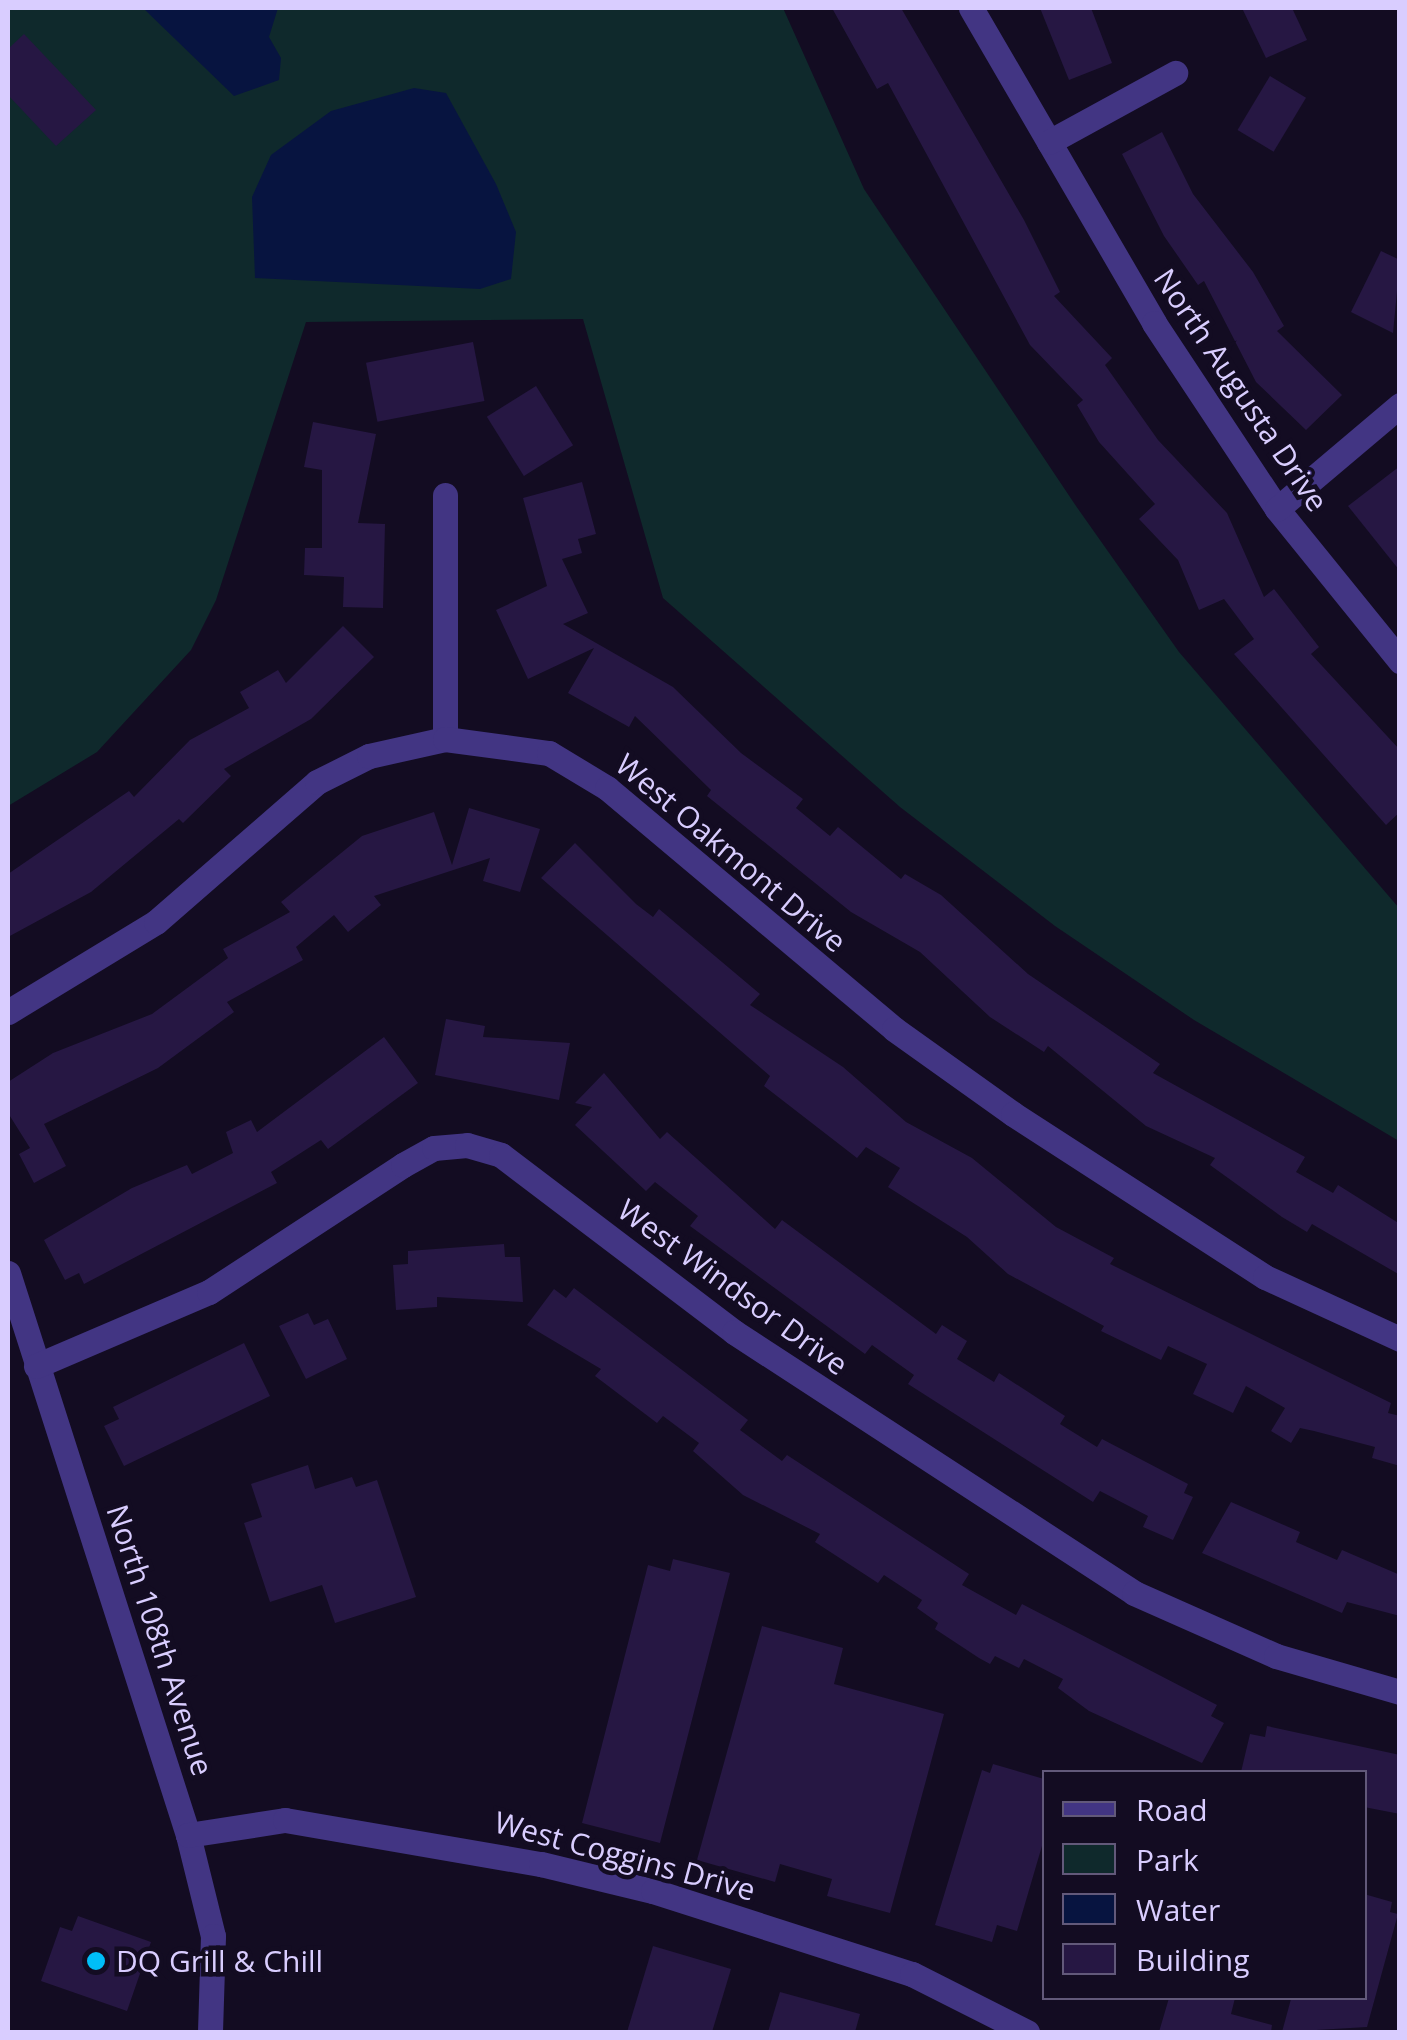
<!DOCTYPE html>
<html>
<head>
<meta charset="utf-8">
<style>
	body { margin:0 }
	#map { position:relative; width:1407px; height:2040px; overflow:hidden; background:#130c22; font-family:"Open Sans",sans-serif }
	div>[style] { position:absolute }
	.green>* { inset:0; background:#0f292c }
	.water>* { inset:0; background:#071440 }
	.building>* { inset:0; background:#261743; transform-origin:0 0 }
	.street>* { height:25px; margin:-12.5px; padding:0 12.5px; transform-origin:12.5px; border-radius:12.5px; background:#423583 }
	.dots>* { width:28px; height:28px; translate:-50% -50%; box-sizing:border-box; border:5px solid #130c22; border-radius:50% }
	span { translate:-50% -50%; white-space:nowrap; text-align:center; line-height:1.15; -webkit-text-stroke:9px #130c22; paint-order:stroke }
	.street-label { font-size:30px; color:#d9cdff }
	.poi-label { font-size:30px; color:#d9cdff }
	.left { translate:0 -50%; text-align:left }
	.frame { position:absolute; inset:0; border:10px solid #d9cdff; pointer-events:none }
	.legend { position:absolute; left:1042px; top:1770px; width:325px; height:230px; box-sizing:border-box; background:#130c22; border:2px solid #62597a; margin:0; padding:12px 18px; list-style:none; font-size:30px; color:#d9cdff }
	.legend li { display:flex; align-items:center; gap:20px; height:50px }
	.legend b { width:50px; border:2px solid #62597a }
</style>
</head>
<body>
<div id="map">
	<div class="green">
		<i style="clip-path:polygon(8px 8px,783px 8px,864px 189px,1076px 506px,1179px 652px,1399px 908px,1399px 1141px,1194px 1020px,1055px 926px,900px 807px,663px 598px,583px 319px,306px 322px,216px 600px,191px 650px,97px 752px,8px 806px)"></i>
	</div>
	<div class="water">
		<i style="clip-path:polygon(143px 8px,278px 8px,269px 37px,281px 58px,279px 80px,234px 96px)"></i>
		<i style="clip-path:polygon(414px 88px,446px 93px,496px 184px,516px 232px,511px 279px,480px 289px,255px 278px,252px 197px,271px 155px,331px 111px)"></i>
	</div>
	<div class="building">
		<i style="clip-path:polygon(832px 8px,901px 8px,1024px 220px,1060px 292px,1054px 296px,1112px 358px,1105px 365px,1158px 440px,1227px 513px,1264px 597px,1274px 589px,1319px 647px,1311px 654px,1400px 750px,1400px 812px,1386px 825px,1234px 654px,1254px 639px,1224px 599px,1199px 610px,1178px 560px,1139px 519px,1155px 504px,1099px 442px,1077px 405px,1083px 400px,1030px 345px,888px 83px,877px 89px)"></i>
		<i style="clip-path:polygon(1040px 8px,1091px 8px,1112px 63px,1069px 80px)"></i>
		<i style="clip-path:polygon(1242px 8px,1292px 8px,1307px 40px,1266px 58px)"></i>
		<i style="clip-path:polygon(24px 34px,96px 110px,56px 146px,8px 95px,8px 49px)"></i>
		<i style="left:1270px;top:76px;width:42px;height:63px;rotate:31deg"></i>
		<i style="clip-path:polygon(1162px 132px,1193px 194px,1253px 272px,1284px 326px,1277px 331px,1342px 395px,1306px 430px,1256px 382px,1204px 281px,1198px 285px,1164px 236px,1122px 154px)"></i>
		<i style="clip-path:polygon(1381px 251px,1400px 260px,1393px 333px,1351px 312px)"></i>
		<i style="left:473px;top:342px;width:60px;height:109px;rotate:79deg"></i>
		<i style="left:536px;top:386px;width:70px;height:58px;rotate:58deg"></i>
		<i style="clip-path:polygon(313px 422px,376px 434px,358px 523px,385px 524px,383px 608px,343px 607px,344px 577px,304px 575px,305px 548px,322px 548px,322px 470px,304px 467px)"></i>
		<i style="clip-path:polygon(1400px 466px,1400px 571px,1348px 506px)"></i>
		<i style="clip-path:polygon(582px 482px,596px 534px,578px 539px,582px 553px,562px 559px,588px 613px,563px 624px,673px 687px,741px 753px,803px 799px,796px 808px,830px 836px,838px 827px,901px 879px,905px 874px,941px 895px,1028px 974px,1160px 1064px,1153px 1073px,1305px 1157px,1296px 1172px,1333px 1193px,1338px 1185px,1400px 1224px,1400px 1275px,1312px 1224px,1307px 1232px,1282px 1217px,1210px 1165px,1215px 1158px,1146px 1126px,1048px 1046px,1044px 1052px,990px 1017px,920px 952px,851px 912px,707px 796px,711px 790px,635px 716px,629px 727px,568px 693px,594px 648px,528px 679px,496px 610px,547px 586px,523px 498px)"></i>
		<i style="clip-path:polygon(343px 626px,374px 657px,311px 719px,224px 769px,231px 776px,183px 823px,179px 819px,91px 892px,8px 937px,8px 874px,129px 791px,134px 797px,190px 740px,249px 708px,240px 692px,278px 670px,286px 683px)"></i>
		<i style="clip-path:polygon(469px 808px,540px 829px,520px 892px,483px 881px,490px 858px,374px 896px,381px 905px,348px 932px,334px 915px,296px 947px,303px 960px,227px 1002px,234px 1012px,158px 1068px,44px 1124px,66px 1166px,34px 1183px,19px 1154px,30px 1148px,8px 1113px,8px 1082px,53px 1053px,152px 1014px,228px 958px,223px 949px,290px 912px,281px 902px,362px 836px,434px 812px,452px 865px)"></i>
		<i style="clip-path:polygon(575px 843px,636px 904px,653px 917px,659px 909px,760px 994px,750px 1005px,843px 1067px,906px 1122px,972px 1158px,1056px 1227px,1114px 1258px,1110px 1264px,1391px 1403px,1388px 1413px,1400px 1416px,1400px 1466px,1372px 1458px,1375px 1447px,1314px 1431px,1300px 1428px,1291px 1443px,1271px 1431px,1285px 1408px,1246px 1386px,1233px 1413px,1193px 1394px,1207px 1364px,1168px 1346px,1161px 1360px,1101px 1331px,1104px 1326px,1008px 1274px,967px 1237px,888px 1187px,900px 1168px,866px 1147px,857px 1158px,764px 1086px,770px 1076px,541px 878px)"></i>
		<i style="clip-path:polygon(446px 1019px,485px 1026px,483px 1037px,570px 1043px,559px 1100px,435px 1075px)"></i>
		<i style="clip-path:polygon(384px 1037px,418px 1083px,328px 1149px,321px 1140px,271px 1172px,277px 1183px,84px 1284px,79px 1273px,65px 1280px,44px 1240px,132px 1188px,187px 1165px,192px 1174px,233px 1153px,226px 1132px,251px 1120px,257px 1132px)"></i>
		<i style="clip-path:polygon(604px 1073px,660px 1139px,667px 1132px,775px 1229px,782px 1220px,936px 1334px,942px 1325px,967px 1341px,957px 1359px,994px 1382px,999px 1373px,1065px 1416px,1060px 1424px,1097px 1447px,1102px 1439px,1188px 1484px,1184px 1493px,1193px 1497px,1173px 1540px,1143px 1527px,1148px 1516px,1100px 1491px,1093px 1502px,908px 1384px,914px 1375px,872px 1345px,865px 1354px,690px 1226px,698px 1216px,655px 1182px,646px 1191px,575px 1125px,592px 1107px,575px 1103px)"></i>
		<i style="clip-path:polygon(504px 1244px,505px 1257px,520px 1257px,523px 1302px,437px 1297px,437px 1307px,396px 1310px,393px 1265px,408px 1264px,408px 1251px)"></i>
		<i style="clip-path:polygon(574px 1288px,748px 1420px,740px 1430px,782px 1461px,787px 1455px,969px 1574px,962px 1585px,1016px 1615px,1022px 1604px,1217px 1705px,1211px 1716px,1224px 1723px,1202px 1763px,1089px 1711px,1058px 1688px,1063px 1679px,1024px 1659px,1019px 1668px,995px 1656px,990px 1664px,979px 1658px,935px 1629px,938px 1623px,917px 1608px,922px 1600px,884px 1575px,878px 1583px,815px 1542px,820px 1534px,743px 1495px,693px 1451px,699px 1443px,663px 1416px,657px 1423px,595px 1376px,601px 1369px,527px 1325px,554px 1289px,566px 1298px)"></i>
		<i style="clip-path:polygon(308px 1313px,314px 1325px,328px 1319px,347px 1359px,306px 1379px,279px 1326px)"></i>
		<i style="clip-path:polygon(244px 1343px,270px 1396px,124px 1466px,104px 1426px,119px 1419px,113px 1407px)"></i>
		<i style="clip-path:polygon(308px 1465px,315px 1489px,352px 1477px,356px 1487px,377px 1480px,416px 1597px,335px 1623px,322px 1585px,270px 1602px,244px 1523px,262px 1517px,251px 1484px)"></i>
		<i style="clip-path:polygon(1231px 1502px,1300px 1532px,1296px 1542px,1337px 1560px,1342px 1550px,1400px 1575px,1400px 1616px,1347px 1602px,1342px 1613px,1202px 1553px)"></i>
		<i style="clip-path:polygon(673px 1559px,730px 1573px,660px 1843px,582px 1823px,648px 1565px,670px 1571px)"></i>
		<i style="clip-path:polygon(762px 1626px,843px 1648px,834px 1684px,944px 1714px,890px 1913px,827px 1896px,832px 1879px,780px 1864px,775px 1882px,697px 1860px)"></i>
		<i style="clip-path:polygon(1267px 1726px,1400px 1755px,1400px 1814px,1364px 1807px,1364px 1772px,1241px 1772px,1250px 1734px,1265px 1737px)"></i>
		<i style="clip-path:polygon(993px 1764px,1044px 1779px,1044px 1839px,1017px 1931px,997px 1925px,992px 1942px,935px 1925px,982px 1770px,990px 1773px)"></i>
		<i style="clip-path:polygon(1364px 1894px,1392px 1902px,1390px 1912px,1398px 1914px,1367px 2027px,1282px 2032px,1291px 1999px,1364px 1998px)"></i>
		<i style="clip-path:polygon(78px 1916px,151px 1942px,127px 2011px,41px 1981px,60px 1927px,72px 1931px)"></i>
		<i style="clip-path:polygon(653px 1946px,731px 1969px,712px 2032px,627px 2032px)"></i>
		<i style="clip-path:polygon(780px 1992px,860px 2014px,855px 2032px,768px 2032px)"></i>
		<i style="clip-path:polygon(1169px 1998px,1235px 1998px,1231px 2014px,1272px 2025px,1271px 2032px,1159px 2032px)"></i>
	</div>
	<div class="street">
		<i style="left:971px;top:8px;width:364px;rotate:59.8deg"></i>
		<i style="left:1154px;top:323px;width:223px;rotate:56.5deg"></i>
		<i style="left:1277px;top:509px;width:196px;rotate:51deg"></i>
		<i style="left:1049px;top:142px;width:144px;rotate:-28.7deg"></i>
		<i style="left:445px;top:495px;width:244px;rotate:90deg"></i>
		<i style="left:1277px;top:509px;width:161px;rotate:-40.2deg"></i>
		<i style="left:8px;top:1012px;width:173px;rotate:-31.3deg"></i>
		<i style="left:156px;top:922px;width:213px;rotate:-41deg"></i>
		<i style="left:317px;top:782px;width:58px;rotate:-26.6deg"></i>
		<i style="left:369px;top:756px;width:78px;rotate:-12.6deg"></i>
		<i style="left:445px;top:739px;width:105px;rotate:7.7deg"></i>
		<i style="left:549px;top:753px;width:68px;rotate:31.1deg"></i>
		<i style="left:607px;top:788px;width:375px;rotate:40deg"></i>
		<i style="left:894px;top:1029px;width:146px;rotate:35.5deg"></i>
		<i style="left:1013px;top:1114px;width:300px;rotate:32.9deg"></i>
		<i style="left:1265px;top:1277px;width:149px;rotate:24.7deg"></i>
		<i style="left:8px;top:1273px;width:590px;rotate:72.24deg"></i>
		<i style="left:188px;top:1835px;width:104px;rotate:76.1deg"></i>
		<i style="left:213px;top:1936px;width:96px;rotate:91.8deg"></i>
		<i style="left:36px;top:1366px;width:188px;rotate:-23.2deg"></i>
		<i style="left:209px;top:1292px;width:232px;rotate:-33.2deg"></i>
		<i style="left:403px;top:1165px;width:35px;rotate:-29deg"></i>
		<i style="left:434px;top:1148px;width:33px;rotate:-5deg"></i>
		<i style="left:467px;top:1145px;width:35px;rotate:16deg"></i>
		<i style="left:501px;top:1155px;width:293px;rotate:37.2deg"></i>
		<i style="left:734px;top:1332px;width:478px;rotate:33.1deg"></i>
		<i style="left:1134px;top:1593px;width:155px;rotate:23.9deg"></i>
		<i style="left:1276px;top:1656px;width:129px;rotate:16.2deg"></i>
		<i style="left:188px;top:1835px;width:98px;rotate:-8.8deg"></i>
		<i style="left:285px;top:1820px;width:260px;rotate:9.8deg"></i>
		<i style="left:541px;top:1864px;width:115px;rotate:13.6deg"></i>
		<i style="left:653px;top:1891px;width:272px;rotate:17.8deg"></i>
		<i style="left:912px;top:1974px;width:129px;rotate:26.8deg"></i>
	</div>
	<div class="dots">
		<i style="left:96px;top:1961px;background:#00bef8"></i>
	</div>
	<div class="street-label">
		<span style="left:1241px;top:390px;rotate:56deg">North Augusta Drive</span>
		<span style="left:731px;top:853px;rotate:40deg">West Oakmont Drive</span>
		<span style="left:733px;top:1287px;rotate:36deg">West Windsor Drive</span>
		<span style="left:160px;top:1640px;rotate:72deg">North 108th Avenue</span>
		<span style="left:625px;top:1856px;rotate:15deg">West Coggins Drive</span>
	</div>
	<div class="poi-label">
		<span class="left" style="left:116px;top:1961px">DQ Grill &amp; Chill</span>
	</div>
	<div class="frame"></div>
	<ul class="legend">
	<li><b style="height:12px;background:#423583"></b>Road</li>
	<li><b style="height:28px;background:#0f292c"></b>Park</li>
	<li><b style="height:28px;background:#071440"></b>Water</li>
	<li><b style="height:28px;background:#261743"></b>Building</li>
	</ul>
</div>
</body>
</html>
